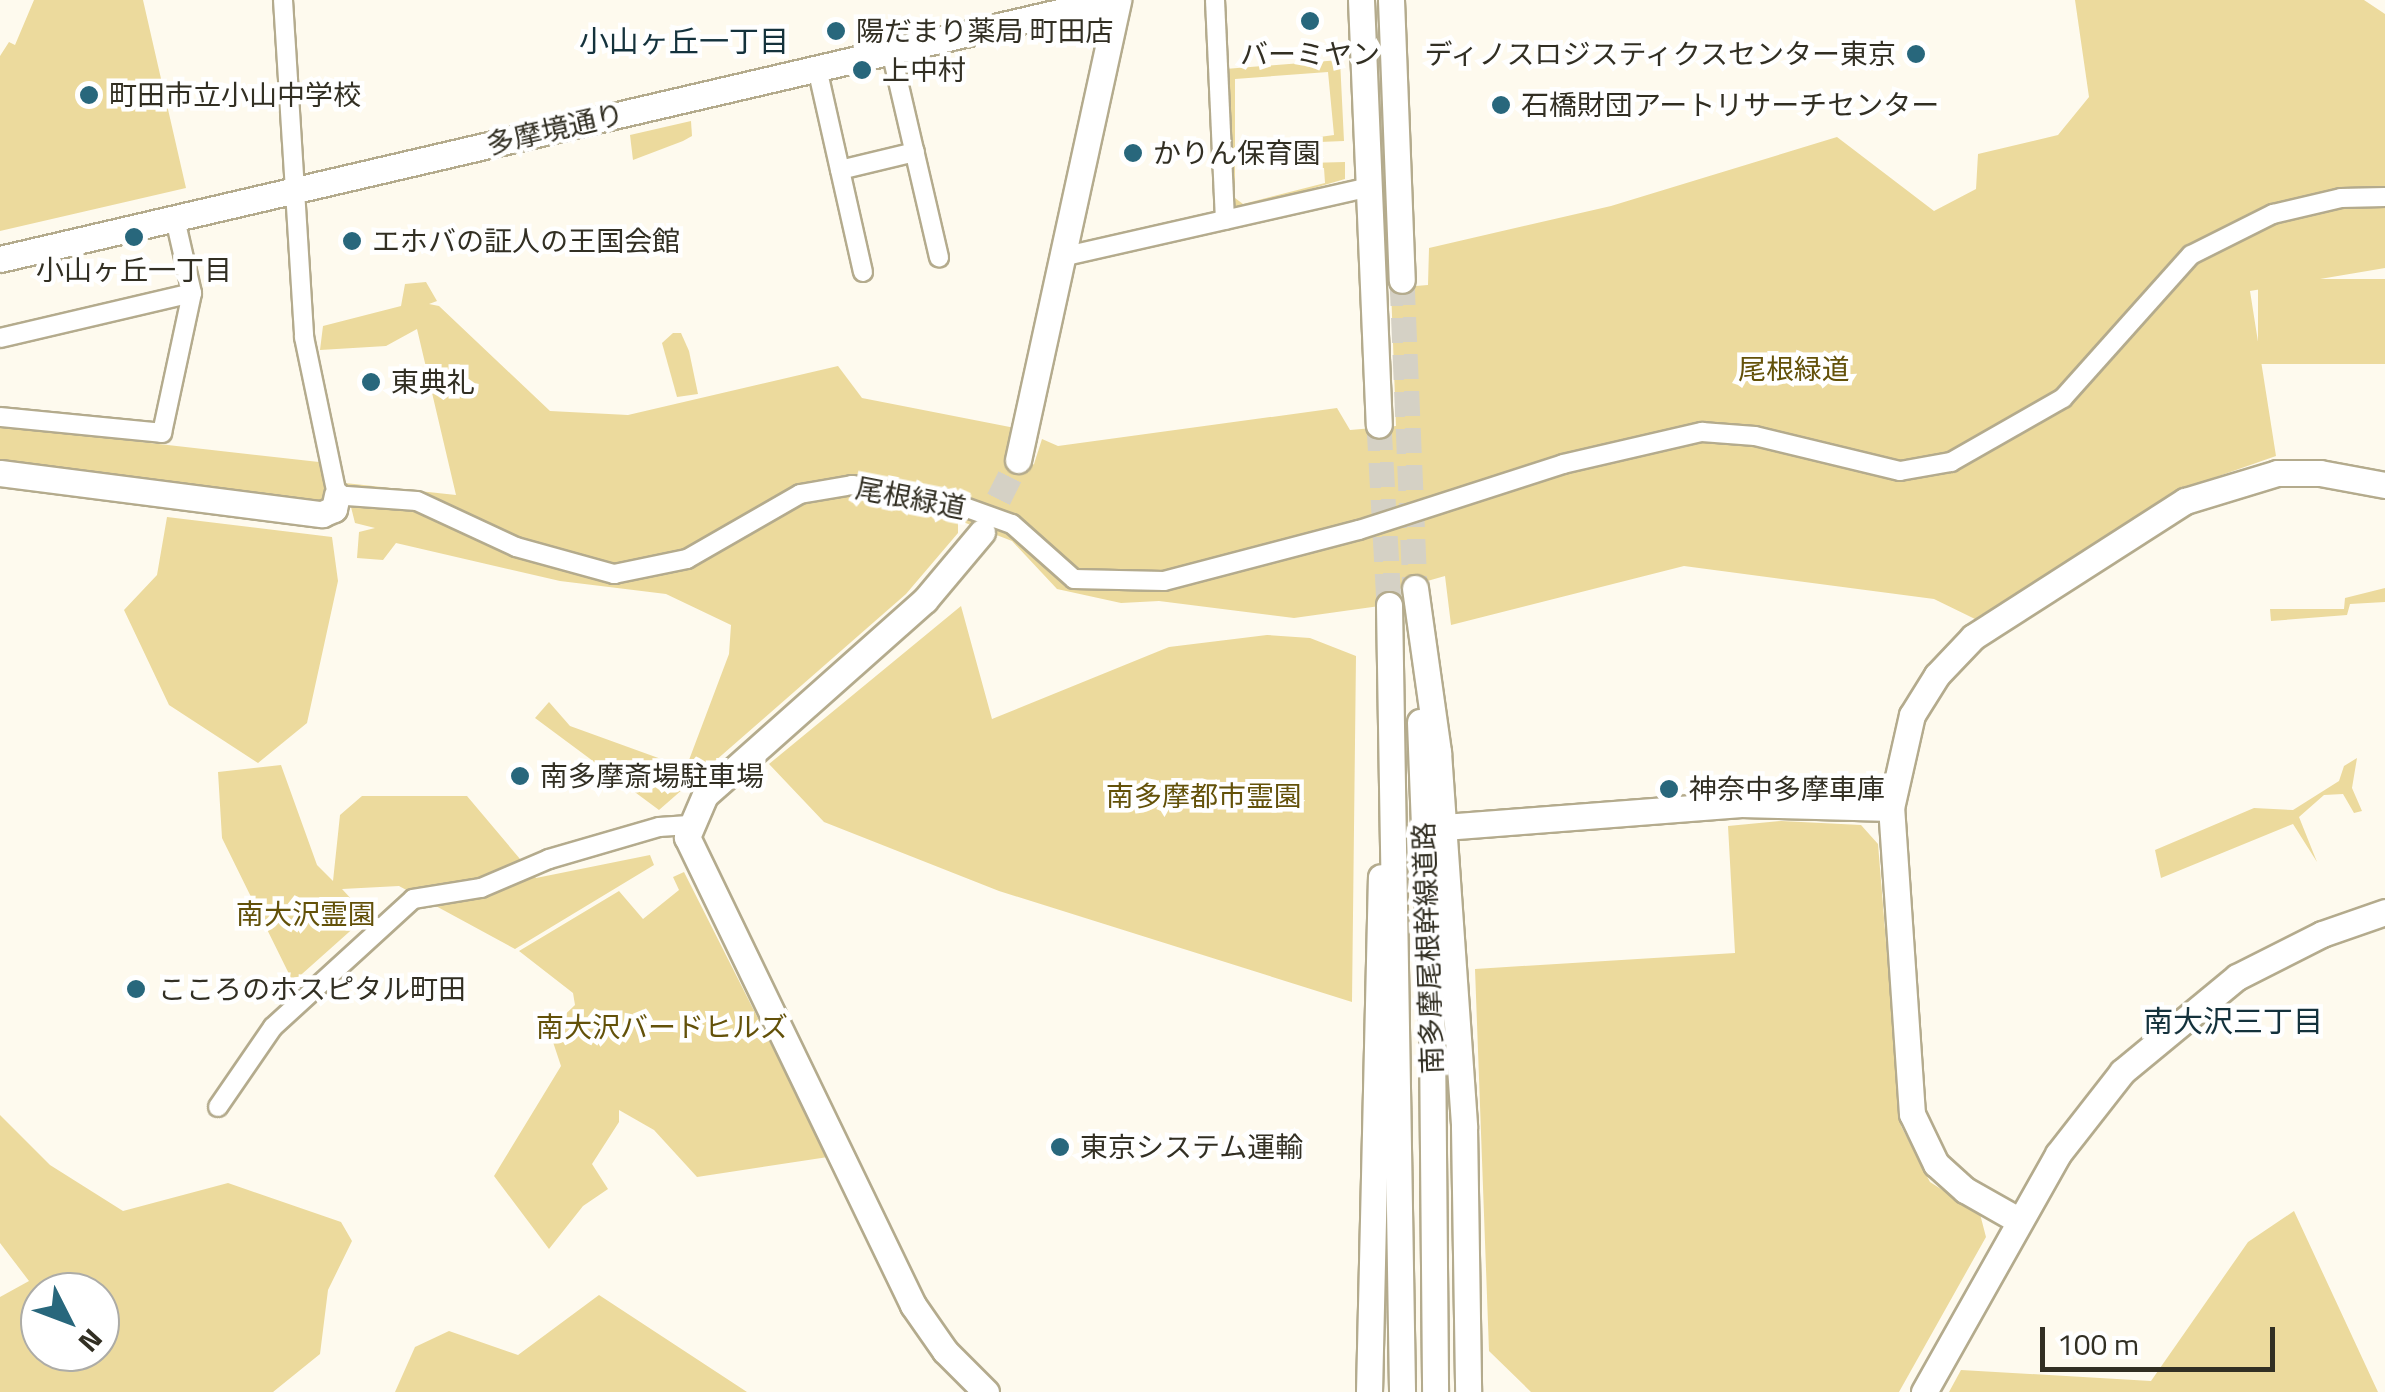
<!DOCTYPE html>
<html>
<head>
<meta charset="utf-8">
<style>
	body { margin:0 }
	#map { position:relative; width:2385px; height:1392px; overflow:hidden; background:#fefaee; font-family:"Titillium Web","Noto Sans JP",sans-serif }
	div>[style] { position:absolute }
	.green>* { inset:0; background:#ecda9d; transform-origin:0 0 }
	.secondary-tunnel>* { height:25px; margin-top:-12.5px; transform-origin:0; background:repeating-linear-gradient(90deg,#d5d1c5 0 25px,transparent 0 37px) }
	.roads { filter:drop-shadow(2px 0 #b4ab8d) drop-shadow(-2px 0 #b4ab8d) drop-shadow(0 2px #b4ab8d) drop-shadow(0 -2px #b4ab8d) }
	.street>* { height:18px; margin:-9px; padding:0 9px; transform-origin:9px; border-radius:9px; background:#fff }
	.secondary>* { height:25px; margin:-12.5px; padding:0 12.5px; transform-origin:12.5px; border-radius:12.5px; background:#fff }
	.dots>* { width:28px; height:28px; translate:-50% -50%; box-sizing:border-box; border:5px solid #fff; border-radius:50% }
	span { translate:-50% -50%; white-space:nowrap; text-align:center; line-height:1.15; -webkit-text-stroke:9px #fff; paint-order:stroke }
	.poi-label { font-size:28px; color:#322f23 }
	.left { translate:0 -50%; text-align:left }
	.right { translate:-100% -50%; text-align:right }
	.street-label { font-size:28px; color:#322f23 }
	.park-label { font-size:28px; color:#635109 }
	.neighbourhood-label { font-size:30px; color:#14323c }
	.north { position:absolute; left:20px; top:1272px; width:100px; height:100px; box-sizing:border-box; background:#fff; border:2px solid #adaca7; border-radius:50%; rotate:132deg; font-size:28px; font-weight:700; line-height:40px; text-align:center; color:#322f23 }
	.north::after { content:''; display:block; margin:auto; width:35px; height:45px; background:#28677c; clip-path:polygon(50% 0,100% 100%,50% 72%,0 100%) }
	.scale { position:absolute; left:2040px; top:1327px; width:235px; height:45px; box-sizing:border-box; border:5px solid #322f23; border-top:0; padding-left:12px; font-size:30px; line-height:35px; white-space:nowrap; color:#322f23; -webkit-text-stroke:8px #fff; paint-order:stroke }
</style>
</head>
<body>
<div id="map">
	<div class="green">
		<i style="clip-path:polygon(34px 0,143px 0,186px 188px,0 231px,0 56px,9px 42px,15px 45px)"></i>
		<i style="clip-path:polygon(2075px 0,2364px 0,2385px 14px,2385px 268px,2250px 291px,2276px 456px,2176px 491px,1975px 619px,1934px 599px,1684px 566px,1451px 625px,1445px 576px,1399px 589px,1401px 603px,1294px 618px,1159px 601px,1121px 603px,1057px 589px,1012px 541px,958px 520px,958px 533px,906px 594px,659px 810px,535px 718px,549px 702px,570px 726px,686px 768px,729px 654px,731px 625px,666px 594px,560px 581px,396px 543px,383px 560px,357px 558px,359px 532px,375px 528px,355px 523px,345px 483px,456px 495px,417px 329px,386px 346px,320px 350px,323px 326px,401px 306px,405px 284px,426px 282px,437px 301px,429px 304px,439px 306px,550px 411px,628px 415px,838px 366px,862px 398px,1015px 428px,1006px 456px,1023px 470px,1034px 464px,1042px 439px,1058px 446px,1337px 408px,1350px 430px,1396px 426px,1391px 288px,1428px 285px,1429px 248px,1611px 206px,1837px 137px,1934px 211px,1976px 189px,1978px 154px,2058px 135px,2089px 97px)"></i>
		<i style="clip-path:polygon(1340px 60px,1344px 141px,1269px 144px,1334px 135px,1328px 72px,1235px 79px,1235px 198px,1243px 204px,1325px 183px,1324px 168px,1268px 164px,1345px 162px,1345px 179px,1238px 210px,1230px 203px,1225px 69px)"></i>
		<i style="clip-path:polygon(691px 121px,692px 136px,683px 141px,633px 160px,630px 135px)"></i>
		<i style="left:2385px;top:279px;width:85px;height:127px;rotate:90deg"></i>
		<i style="clip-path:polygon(673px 333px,681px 333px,689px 351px,698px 394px,677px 397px,662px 343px)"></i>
		<i style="clip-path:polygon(0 426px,319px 462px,331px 498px,323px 508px,0 467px)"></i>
		<i style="clip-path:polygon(167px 517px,332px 537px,338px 581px,307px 723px,258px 763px,169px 705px,124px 610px,157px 575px)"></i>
		<i style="clip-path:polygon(2385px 588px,2385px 602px,2350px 604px,2347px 615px,2271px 621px,2270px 609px,2344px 609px,2345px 598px)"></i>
		<i style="clip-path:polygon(961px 606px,992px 719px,1169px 647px,1267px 635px,1310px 638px,1356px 656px,1352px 1002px,999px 891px,824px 822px,769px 764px)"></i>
		<i style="clip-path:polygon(2357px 758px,2352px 788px,2362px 811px,2354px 813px,2343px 794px,2324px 795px,2299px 817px,2317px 862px,2293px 824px,2161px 878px,2155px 850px,2254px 808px,2293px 810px,2339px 781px,2344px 766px)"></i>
		<i style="clip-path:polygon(281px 765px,317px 865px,333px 881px,340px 815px,362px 796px,467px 796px,536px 878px,650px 855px,654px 865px,515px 949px,399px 886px,342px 889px,367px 916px,293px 982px,222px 838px,218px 772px)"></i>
		<i style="clip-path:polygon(1781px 821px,1861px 825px,1878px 844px,1901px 1126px,1930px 1182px,1980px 1214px,1986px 1237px,1899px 1392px,1531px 1392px,1489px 1351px,1475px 969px,1735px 953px,1728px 826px)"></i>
		<i style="clip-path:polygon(684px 872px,828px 1157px,697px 1177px,654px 1130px,619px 1110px,619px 1122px,592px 1164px,608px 1189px,583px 1206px,549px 1249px,494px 1176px,561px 1066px,549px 1030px,575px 1005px,573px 993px,519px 951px,619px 891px,643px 919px,679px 890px,673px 877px)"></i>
		<i style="clip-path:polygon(evenodd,0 1115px,50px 1165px,123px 1211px,228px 1183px,341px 1222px,352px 1241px,328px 1290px,320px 1354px,273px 1392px,0 1392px,0 1297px,29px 1281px,0 1243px,0 1115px,100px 1292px,100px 1352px,40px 1352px,40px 1292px,100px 1292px)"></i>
		<i style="clip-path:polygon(2294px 1211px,2378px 1392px,1949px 1392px,1961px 1370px,2151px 1381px,2248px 1242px)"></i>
		<i style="clip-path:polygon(599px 1295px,747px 1392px,395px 1392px,415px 1347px,449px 1331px,518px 1355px)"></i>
	</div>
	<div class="secondary-tunnel">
		<i style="left:1402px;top:280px;width:308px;rotate:87.6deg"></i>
		<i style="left:1379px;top:425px;width:180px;rotate:86.8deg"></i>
		<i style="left:982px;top:532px;width:80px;rotate:-63.4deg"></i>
	</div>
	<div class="roads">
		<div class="street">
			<i style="left:283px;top:0;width:338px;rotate:86.4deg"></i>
			<i style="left:304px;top:337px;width:161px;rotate:78.2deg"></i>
			<i style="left:1215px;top:0;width:220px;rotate:87.4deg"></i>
			<i style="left:891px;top:51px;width:212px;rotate:76.9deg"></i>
			<i style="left:817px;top:68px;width:209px;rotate:77.3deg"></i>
			<i style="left:840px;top:170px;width:77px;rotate:-13.5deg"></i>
			<i style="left:1066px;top:256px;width:311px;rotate:-12.8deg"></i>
			<i style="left:0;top:338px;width:197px;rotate:-13.2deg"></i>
			<i style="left:0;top:417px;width:163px;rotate:5.6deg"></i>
			<i style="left:162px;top:433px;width:143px;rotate:-77.9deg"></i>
			<i style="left:192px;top:293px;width:76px;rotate:-102.9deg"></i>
			<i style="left:347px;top:496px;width:70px;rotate:4.1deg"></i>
			<i style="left:417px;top:501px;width:109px;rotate:24.9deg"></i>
			<i style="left:516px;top:547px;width:102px;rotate:15.4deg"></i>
			<i style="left:614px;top:574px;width:75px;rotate:-11.6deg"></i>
			<i style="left:687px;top:559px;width:130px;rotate:-29.9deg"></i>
			<i style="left:800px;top:494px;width:53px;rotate:-9.8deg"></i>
			<i style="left:852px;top:485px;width:91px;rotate:8.8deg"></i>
			<i style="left:942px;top:499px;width:74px;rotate:19.7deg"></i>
			<i style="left:1012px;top:524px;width:83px;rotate:41.6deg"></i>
			<i style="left:1074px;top:579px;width:90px;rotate:1.3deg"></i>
			<i style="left:1164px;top:581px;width:202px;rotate:-14.7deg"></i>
			<i style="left:1359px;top:530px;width:214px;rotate:-17.9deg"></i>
			<i style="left:1563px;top:464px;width:143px;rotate:-13deg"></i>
			<i style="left:1702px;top:432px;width:53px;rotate:4.3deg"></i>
			<i style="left:1755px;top:436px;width:149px;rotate:13.6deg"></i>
			<i style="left:1900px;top:471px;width:52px;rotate:-10deg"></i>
			<i style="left:1951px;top:462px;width:129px;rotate:-29.7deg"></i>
			<i style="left:2063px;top:398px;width:192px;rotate:-48.2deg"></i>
			<i style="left:2191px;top:255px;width:92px;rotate:-26.6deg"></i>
			<i style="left:2273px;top:214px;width:70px;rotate:-13.2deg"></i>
			<i style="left:2341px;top:198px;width:44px;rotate:-1.3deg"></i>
			<i style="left:218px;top:1107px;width:97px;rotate:-55.5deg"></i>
			<i style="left:273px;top:1027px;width:190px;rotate:-42.4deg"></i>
			<i style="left:413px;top:899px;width:69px;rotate:-9.2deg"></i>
			<i style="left:481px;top:888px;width:74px;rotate:-23.1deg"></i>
			<i style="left:549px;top:859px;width:115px;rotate:-16.2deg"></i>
			<i style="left:659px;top:827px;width:30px;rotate:-4deg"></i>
		</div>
		<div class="secondary">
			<i style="left:1361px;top:0;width:425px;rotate:87.6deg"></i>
			<i style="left:1391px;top:0;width:280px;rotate:87.8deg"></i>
			<i style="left:0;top:259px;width:1140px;rotate:-13.13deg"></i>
			<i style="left:1018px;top:460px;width:471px;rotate:-77.7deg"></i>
			<i style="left:0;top:473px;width:325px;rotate:7.3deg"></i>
			<i style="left:322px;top:514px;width:13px;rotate:-23deg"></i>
			<i style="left:334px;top:509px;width:14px;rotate:-78deg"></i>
			<i style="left:982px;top:532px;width:89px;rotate:130deg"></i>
			<i style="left:925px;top:600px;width:294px;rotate:138.4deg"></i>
			<i style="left:705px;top:795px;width:46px;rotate:113.2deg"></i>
			<i style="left:687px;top:837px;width:520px;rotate:64.22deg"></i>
			<i style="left:913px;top:1305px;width:56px;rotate:55.2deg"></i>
			<i style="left:945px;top:1351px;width:58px;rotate:45deg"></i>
			<i style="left:1415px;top:588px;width:166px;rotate:82deg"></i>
			<i style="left:1438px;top:752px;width:376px;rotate:86deg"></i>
			<i style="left:1464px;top:1127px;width:265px;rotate:89.1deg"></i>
			<i style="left:1389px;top:605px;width:787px;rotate:89.05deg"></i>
			<i style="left:1420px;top:722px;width:315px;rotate:87.8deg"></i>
			<i style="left:1432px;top:1037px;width:355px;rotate:89.5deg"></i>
			<i style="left:1444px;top:827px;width:298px;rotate:-4.4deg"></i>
			<i style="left:1741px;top:804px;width:150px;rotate:1.5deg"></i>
			<i style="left:2018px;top:1220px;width:61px;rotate:-150.5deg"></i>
			<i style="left:1965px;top:1190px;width:39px;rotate:-138deg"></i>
			<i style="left:1936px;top:1164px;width:55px;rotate:-115.6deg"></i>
			<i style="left:1912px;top:1114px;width:307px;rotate:-93.9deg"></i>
			<i style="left:1891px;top:808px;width:95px;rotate:-77.3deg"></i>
			<i style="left:1912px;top:715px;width:47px;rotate:-58deg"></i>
			<i style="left:1937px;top:675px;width:52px;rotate:-46.5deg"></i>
			<i style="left:1973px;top:637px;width:252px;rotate:-32.7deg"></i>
			<i style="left:2185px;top:501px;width:96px;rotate:-16.9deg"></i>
			<i style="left:2277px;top:473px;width:43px"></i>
			<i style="left:2320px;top:473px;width:66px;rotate:10.5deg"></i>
			<i style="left:1369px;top:1392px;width:515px;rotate:-88.67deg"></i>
			<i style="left:1924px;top:1392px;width:273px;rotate:-60.6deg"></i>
			<i style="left:2058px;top:1154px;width:104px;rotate:-52deg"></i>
			<i style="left:2122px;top:1072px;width:149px;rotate:-39.6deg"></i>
			<i style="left:2237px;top:977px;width:95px;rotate:-26.8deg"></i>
			<i style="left:2322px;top:934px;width:67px;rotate:-19.2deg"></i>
		</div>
	</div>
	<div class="dots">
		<i style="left:1310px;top:21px;background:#28677c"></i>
		<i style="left:836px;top:31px;background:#28677c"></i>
		<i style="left:1916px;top:54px;background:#28677c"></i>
		<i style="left:862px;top:70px;background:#28677c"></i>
		<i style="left:89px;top:95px;background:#28677c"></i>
		<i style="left:1501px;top:105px;background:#28677c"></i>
		<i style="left:1133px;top:153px;background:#28677c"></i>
		<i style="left:134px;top:237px;background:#28677c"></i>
		<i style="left:352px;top:241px;background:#28677c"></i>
		<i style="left:371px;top:382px;background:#28677c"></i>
		<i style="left:520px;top:776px;background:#28677c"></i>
		<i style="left:1669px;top:789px;background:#28677c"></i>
		<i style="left:136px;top:989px;background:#28677c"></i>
		<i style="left:1060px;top:1147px;background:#28677c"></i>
	</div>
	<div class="poi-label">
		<span class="left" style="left:856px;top:31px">陽だまり薬局 町田店</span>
		<span style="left:1310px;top:54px">バーミヤン</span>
		<span class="right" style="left:1896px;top:54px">ディノスロジスティクスセンター東京</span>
		<span class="left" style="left:882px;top:70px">上中村</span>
		<span class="left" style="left:109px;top:95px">町田市立小山中学校</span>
		<span class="left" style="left:1521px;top:105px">石橋財団アートリサーチセンター</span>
		<span class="left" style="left:1153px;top:153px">かりん保育園</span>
		<span class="left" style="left:372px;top:241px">エホバの証人の王国会館</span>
		<span style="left:134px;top:270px">小山ヶ丘一丁目</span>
		<span class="left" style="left:391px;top:382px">東典礼</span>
		<span class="left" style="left:540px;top:776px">南多摩斎場駐車場</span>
		<span class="left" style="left:1689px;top:789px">神奈中多摩車庫</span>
		<span class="left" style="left:158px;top:989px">こころのホスピタル町田</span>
		<span class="left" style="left:1080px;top:1147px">東京システム運輸</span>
	</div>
	<div class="street-label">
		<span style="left:555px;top:129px;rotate:-13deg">多摩境通り</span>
		<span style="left:911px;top:498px;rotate:11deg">尾根緑道</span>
		<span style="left:1428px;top:948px;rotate:-92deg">南多摩尾根幹線道路</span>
	</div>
	<div class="park-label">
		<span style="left:1794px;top:369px">尾根緑道</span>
		<span style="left:1204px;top:796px">南多摩都市霊園</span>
		<span style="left:306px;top:914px">南大沢霊園</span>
		<span style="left:662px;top:1027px">南大沢バードヒルズ</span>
	</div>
	<div class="neighbourhood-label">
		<span style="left:684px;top:41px">小山ヶ丘一丁目</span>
		<span style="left:2233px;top:1021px">南大沢三丁目</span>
	</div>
	<div class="north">N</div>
	<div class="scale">100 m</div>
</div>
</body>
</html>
